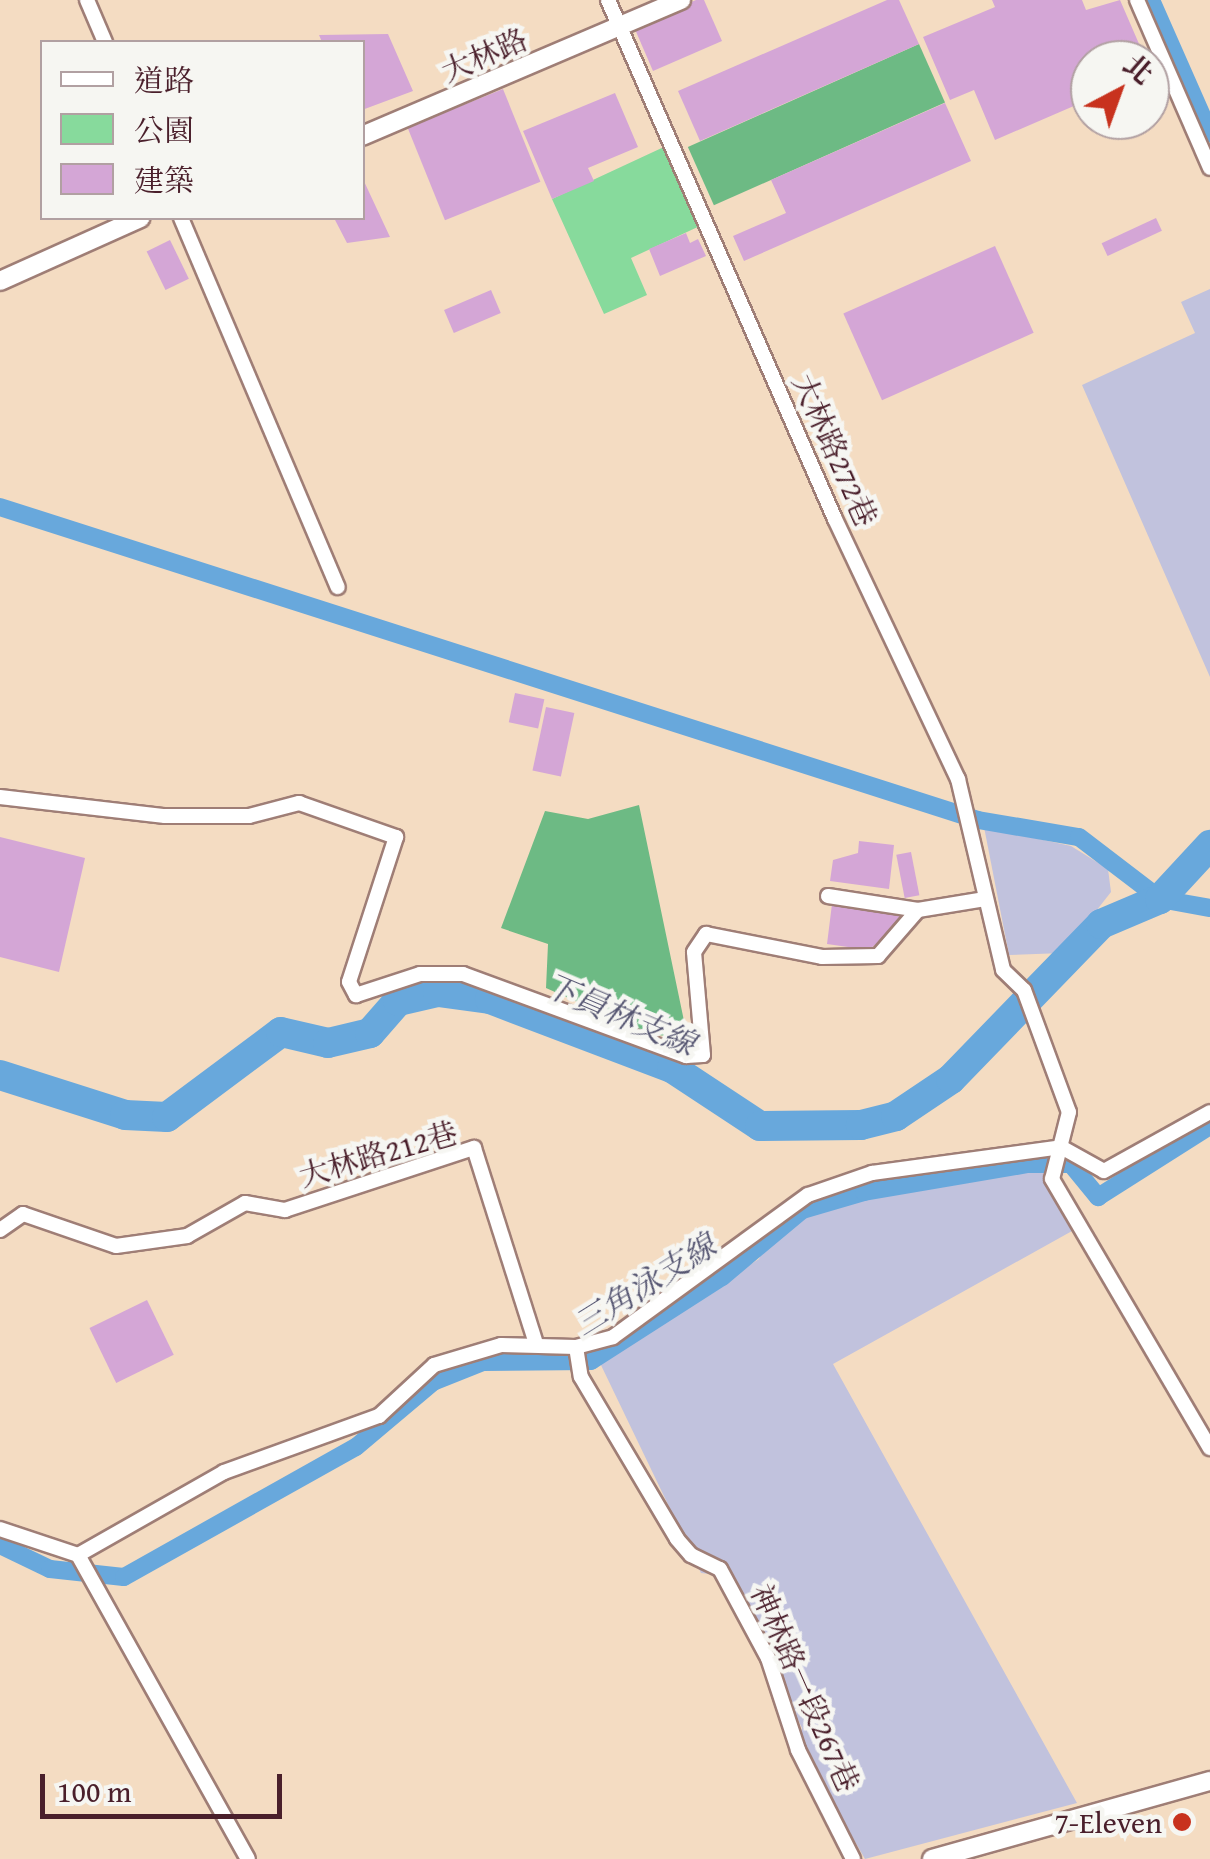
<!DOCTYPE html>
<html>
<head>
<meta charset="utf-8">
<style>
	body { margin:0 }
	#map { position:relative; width:1210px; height:1859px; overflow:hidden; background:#f4dcc2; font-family:"Gentium Book Plus","Noto Serif TC",serif }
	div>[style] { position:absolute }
	.industrial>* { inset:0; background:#c1c2dd }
	.green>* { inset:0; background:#87da9c }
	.forest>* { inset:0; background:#6dba84; transform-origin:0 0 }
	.canal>* { height:18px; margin:-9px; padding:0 9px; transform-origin:9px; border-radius:9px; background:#68a8dc }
	.river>* { height:30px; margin:-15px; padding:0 15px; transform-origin:15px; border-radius:15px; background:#68a8dc }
	.building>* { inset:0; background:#d4a6d6; transform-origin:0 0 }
	.roads { filter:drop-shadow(2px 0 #9f7e76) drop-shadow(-2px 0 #9f7e76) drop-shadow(0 2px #9f7e76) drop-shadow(0 -2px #9f7e76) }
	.minor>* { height:14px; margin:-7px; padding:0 7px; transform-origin:7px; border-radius:7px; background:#fff }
	.tertiary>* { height:18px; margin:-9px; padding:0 9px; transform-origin:9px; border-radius:9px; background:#fff }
	.dots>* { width:28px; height:28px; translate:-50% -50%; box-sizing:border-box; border:5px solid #f6f6f2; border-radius:50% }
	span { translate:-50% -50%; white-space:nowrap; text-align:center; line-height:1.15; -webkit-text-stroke:9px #f6f6f2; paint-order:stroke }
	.street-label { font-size:30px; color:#4a1f2b }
	.poi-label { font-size:30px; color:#4a1f2b }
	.right { translate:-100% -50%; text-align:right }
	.water-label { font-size:32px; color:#565672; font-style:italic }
	.legend { position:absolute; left:40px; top:40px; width:325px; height:180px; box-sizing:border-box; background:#f6f6f2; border:2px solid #b1a0a2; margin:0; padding:12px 18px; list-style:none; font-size:30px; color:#4a1f2b }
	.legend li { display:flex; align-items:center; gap:20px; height:50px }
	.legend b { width:50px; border:2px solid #b1a0a2 }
	.north { position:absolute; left:1070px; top:40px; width:100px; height:100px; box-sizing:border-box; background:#f6f6f2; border:2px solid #b1a0a2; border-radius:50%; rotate:41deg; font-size:28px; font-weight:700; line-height:40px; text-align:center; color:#4a1f2b }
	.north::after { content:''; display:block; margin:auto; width:35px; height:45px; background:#c8321e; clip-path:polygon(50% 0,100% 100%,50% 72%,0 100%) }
	.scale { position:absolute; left:40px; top:1774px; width:242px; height:45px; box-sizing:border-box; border:5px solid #4a1f2b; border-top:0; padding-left:12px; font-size:30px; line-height:35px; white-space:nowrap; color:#4a1f2b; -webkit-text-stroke:8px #f6f6f2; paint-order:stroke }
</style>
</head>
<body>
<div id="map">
	<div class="industrial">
		<i style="clip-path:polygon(1210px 289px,1210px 677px,1082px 385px,1195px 333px,1181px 302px)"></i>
		<i style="clip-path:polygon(984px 827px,1071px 846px,1108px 869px,1111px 892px,1063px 953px,1009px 955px)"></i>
		<i style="clip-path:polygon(1044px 1160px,1081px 1226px,833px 1364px,1077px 1803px,865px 1859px,798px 1743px,802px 1728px,726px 1576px,701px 1573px,599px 1361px,759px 1259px,764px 1246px,825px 1204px)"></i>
	</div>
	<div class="green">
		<i style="clip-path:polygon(666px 146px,702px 225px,631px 258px,647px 295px,604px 314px,552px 199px)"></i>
	</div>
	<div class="forest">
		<i style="left:919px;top:44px;width:64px;height:253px;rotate:66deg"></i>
		<i style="clip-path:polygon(639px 805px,688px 1040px,647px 1033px,546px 988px,548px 944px,501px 928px,545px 811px,588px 819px)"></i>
	</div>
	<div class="canal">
		<i style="left:1151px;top:0;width:146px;rotate:66.2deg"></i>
		<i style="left:0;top:507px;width:1027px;rotate:17.75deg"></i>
		<i style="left:978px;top:820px;width:102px;rotate:9.6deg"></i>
		<i style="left:1079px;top:837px;width:102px;rotate:37.4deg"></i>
		<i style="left:1160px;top:899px;width:51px;rotate:10.2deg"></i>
		<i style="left:0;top:1545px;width:55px;rotate:25.6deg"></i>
		<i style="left:50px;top:1569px;width:74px;rotate:6.2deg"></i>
		<i style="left:124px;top:1577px;width:266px;rotate:-29.3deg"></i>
		<i style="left:356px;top:1447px;width:101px;rotate:-40.2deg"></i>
		<i style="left:433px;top:1382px;width:54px;rotate:-21.8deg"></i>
		<i style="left:483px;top:1362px;width:108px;rotate:-0.5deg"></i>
		<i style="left:591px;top:1361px;width:156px;rotate:-32.7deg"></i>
		<i style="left:722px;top:1277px;width:104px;rotate:-39.9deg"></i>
		<i style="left:802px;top:1210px;width:65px;rotate:-16.2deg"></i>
		<i style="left:864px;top:1192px;width:165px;rotate:-9.7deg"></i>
		<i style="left:1027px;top:1164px;width:44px"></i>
		<i style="left:1071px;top:1164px;width:43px;rotate:50.7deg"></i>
		<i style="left:1098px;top:1197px;width:133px;rotate:-32.4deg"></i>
	</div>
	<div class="river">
		<i style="left:0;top:1075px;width:131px;rotate:17.7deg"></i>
		<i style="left:125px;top:1115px;width:42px;rotate:2.7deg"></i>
		<i style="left:167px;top:1117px;width:142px;rotate:-36.7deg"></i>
		<i style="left:281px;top:1032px;width:48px;rotate:13.2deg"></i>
		<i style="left:328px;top:1043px;width:43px;rotate:-13.4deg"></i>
		<i style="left:370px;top:1033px;width:43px;rotate:-48.8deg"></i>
		<i style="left:398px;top:1001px;width:41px;rotate:-12.7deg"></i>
		<i style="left:438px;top:992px;width:52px;rotate:7.7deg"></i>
		<i style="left:490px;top:999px;width:195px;rotate:20.8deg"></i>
		<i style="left:672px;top:1068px;width:105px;rotate:33.4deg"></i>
		<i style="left:760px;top:1126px;width:101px;rotate:-0.6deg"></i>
		<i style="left:861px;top:1125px;width:36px;rotate:-14deg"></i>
		<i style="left:896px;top:1116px;width:66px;rotate:-33.9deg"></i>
		<i style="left:951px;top:1079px;width:216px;rotate:-45.9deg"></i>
		<i style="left:1101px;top:924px;width:64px;rotate:-23deg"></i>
		<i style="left:1160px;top:899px;width:74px;rotate:-47.2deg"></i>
	</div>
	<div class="building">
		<i style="clip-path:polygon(696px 0,704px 0,722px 41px,653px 71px,634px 27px)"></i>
		<i style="clip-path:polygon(887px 0,899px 0,919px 44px,700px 141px,678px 91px)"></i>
		<i style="clip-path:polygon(992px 0,1082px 0,1086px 10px,1120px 0,1146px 60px,1090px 60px,1090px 99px,995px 140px,974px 90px,950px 100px,923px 37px,995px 7px)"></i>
		<i style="clip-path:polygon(388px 34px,413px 91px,362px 110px,362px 42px,322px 42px,319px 35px)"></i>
		<i style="left:503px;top:89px;width:100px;height:103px;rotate:68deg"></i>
		<i style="clip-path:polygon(615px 93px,638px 147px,588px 168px,594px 181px,552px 199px,523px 131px)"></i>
		<i style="clip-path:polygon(945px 103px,971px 161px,744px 261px,733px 236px,786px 213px,771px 180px)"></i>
		<i style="clip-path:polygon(362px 177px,390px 237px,347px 243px,334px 218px,362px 218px)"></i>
		<i style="left:1156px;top:218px;width:14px;height:60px;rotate:65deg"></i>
		<i style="clip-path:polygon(686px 233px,690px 243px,698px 239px,706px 256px,660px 276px,649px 249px)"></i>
		<i style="left:170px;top:240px;width:43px;height:26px;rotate:64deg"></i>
		<i style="left:995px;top:246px;width:95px;height:166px;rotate:66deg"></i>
		<i style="left:491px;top:290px;width:25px;height:51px;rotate:67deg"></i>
		<i style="left:515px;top:693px;width:30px;height:30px;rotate:12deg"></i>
		<i style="left:546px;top:707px;width:29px;height:65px;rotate:12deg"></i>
		<i style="clip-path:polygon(0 837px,85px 858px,59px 972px,0 957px)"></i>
		<i style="clip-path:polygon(859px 841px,894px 845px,889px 889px,830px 881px,833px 860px,858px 853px)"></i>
		<i style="left:911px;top:852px;width:44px;height:15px;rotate:79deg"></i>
		<i style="clip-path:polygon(832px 904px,892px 913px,909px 915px,869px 950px,827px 944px)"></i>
		<i style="left:147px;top:1300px;width:61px;height:64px;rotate:64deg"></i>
	</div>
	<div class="roads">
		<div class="minor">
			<i style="left:87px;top:0;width:46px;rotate:66.8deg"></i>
			<i style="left:608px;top:0;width:566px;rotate:66.38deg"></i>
			<i style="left:835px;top:519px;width:288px;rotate:64.7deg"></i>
			<i style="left:958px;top:779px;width:196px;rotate:76.7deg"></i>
			<i style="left:1003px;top:970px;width:29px;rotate:44deg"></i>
			<i style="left:1024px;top:990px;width:130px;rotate:69.8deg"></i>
			<i style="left:1069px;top:1112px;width:69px;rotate:104.2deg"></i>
			<i style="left:1052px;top:1179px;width:312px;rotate:59.6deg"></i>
			<i style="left:1137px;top:0;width:183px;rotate:66.5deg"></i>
			<i style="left:181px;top:218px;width:401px;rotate:67deg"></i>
			<i style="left:0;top:797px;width:166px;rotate:6.6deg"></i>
			<i style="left:165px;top:816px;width:84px"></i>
			<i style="left:249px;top:816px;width:52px;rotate:-14.6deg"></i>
			<i style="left:299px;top:803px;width:103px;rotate:19.3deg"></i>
			<i style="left:396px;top:837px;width:152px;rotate:108deg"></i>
			<i style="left:349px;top:982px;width:15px;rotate:62deg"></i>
			<i style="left:356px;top:995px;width:67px;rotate:-18.2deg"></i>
			<i style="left:420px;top:974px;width:43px"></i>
			<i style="left:463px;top:974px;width:238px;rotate:20.2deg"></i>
			<i style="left:686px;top:1056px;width:17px;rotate:-3deg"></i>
			<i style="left:703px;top:1055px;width:103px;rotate:-95deg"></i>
			<i style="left:694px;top:952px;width:22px;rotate:-56deg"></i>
			<i style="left:706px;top:934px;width:118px;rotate:11.2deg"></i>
			<i style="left:822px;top:957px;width:56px;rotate:-1deg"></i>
			<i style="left:878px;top:956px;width:61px;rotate:-49deg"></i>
			<i style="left:918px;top:910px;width:68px;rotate:-9.3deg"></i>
			<i style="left:828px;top:896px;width:91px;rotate:8.8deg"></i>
			<i style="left:0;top:1230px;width:28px;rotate:-35deg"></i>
			<i style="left:23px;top:1214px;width:98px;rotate:19deg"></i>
			<i style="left:116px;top:1246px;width:72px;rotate:-8deg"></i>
			<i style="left:187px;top:1236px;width:67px;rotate:-29.6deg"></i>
			<i style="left:245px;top:1203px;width:41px;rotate:9.9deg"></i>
			<i style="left:285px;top:1210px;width:199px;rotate:-18.2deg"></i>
			<i style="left:474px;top:1148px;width:206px;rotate:72.4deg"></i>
			<i style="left:576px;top:1347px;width:30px;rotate:81deg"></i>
			<i style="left:581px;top:1377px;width:188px;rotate:59.3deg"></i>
			<i style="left:677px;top:1539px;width:21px;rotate:49deg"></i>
			<i style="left:691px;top:1555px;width:32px;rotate:26deg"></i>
			<i style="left:720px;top:1569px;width:101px;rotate:61.7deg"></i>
			<i style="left:768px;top:1658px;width:97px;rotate:71.9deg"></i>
			<i style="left:798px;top:1750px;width:122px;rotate:63.2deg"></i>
			<i style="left:0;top:1529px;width:82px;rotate:18.4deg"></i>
			<i style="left:78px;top:1555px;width:348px;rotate:60.8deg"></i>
			<i style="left:78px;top:1555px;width:168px;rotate:-29.6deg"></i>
			<i style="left:224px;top:1472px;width:165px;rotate:-19.9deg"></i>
			<i style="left:379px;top:1416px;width:75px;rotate:-42.8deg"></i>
			<i style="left:434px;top:1365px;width:70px;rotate:-16.6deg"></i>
			<i style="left:501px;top:1345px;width:75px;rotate:1.5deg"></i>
			<i style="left:576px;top:1347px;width:38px;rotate:-15deg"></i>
			<i style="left:613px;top:1337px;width:241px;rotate:-36.1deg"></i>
			<i style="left:808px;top:1195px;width:68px;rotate:-19deg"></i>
			<i style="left:872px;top:1173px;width:191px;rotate:-7.8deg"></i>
			<i style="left:1061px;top:1147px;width:49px;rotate:29.2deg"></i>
			<i style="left:1104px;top:1171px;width:121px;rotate:-29.1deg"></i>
		</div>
		<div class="tertiary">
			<i style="left:362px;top:136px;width:347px;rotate:-23.1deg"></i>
			<i style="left:0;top:281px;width:154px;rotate:-24.2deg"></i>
			<i style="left:932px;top:1859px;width:289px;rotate:-15.7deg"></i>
		</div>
	</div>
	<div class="dots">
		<i style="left:1182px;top:1822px;background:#c8321e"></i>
	</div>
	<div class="street-label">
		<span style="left:484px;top:55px;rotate:-23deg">大林路</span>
		<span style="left:835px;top:450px;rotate:66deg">大林路272巷</span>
		<span style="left:378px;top:1154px;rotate:-16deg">大林路212巷</span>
		<span style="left:805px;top:1688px;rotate:66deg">神林路一段267巷</span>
	</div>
	<div class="poi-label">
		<span class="right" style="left:1162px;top:1822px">7-Eleven</span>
	</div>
	<div class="water-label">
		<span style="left:620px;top:1015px;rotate:23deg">下員林支線</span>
		<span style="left:645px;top:1285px;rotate:-32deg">三角泳支線</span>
	</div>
	<ul class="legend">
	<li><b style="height:12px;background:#fff"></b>道路</li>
	<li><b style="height:28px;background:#87da9c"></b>公園</li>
	<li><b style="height:28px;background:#d4a6d6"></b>建築</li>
	</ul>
	<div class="north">北</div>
	<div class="scale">100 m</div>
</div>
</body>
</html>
